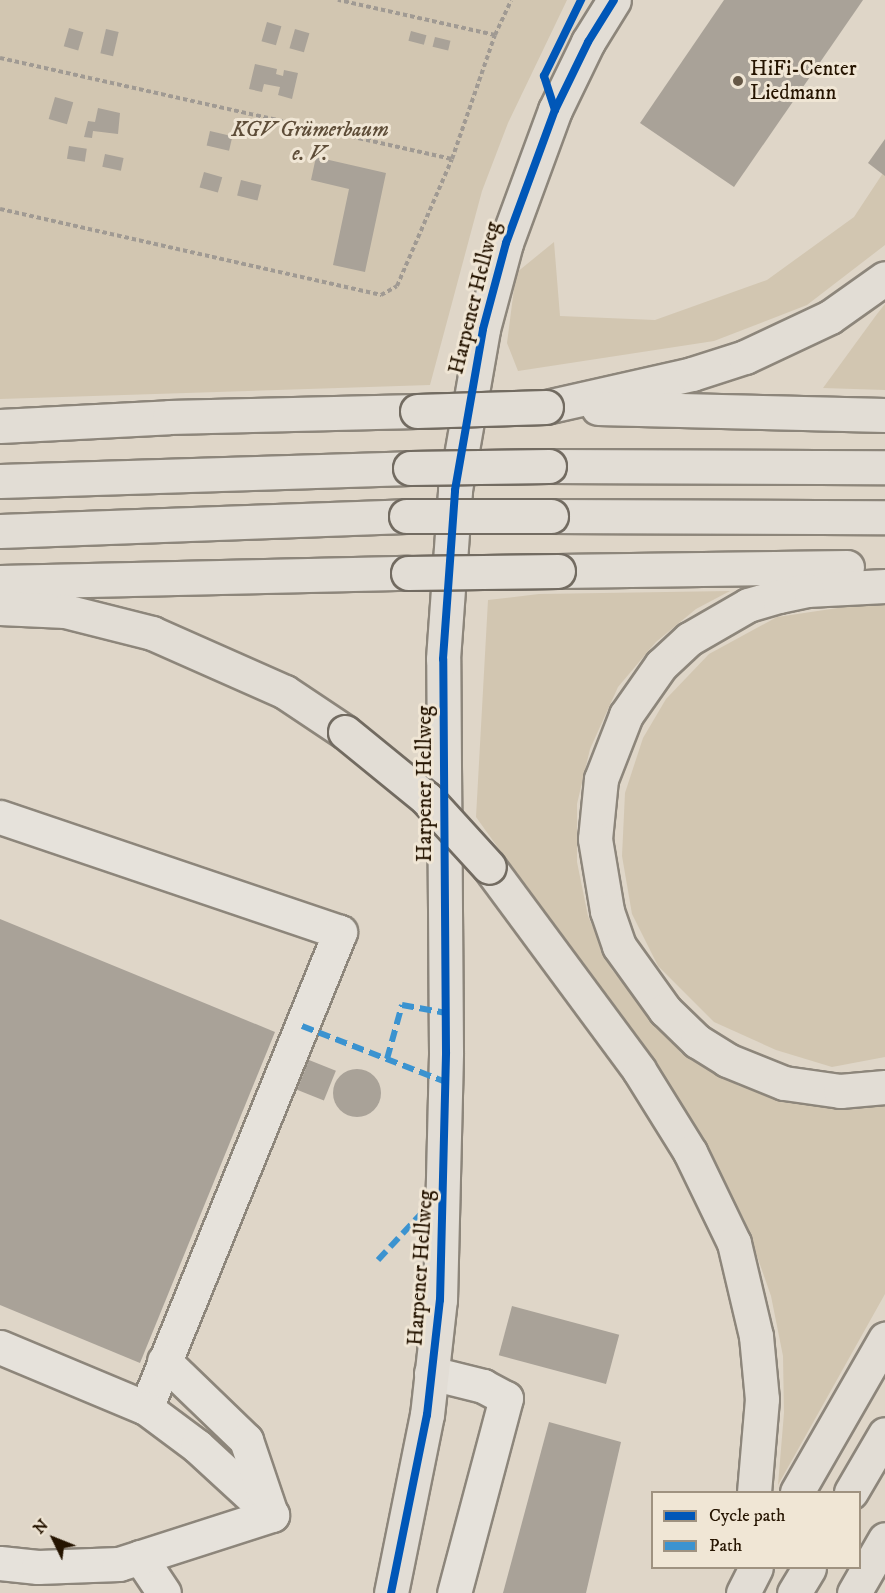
<!DOCTYPE html>
<html>
<head>
<meta charset="utf-8">
<style>
	body { margin:0 }
	#map { position:relative; width:885px; height:1593px; overflow:hidden; background:#dfd6c8; font-family:"IM FELL DW Pica",serif }
	div>[style] { position:absolute }
	.green>* { inset:0; background:#d2c6b1 }
	.building>* { inset:0; background:#a9a298; transform-origin:0 0 }
	.round { border-radius:50% }
	.path>* { height:4px; margin-top:-2px; transform-origin:0; background:repeating-linear-gradient(90deg,#a09a93 0 4.5px,transparent 0 7.5px) }
	.roads { filter:drop-shadow(2px 0 #8d867b) drop-shadow(-2px 0 #8d867b) drop-shadow(0 2px #8d867b) drop-shadow(0 -2px #8d867b) }
	.minor>* { height:33px; margin:-16.5px; padding:0 16.5px; transform-origin:16.5px; border-radius:16.5px; background:#e6e2db }
	.major>* { height:33px; margin:-16.5px; padding:0 16.5px; transform-origin:16.5px; border-radius:16.5px; background:#e2ddd5 }
	.highway>* { height:33px; margin:-16.5px; padding:0 16.5px; transform-origin:16.5px; border-radius:16.5px; background:#e2ddd5 }
	.bridges { filter:drop-shadow(2px 0 #726b61) drop-shadow(-2px 0 #726b61) drop-shadow(0 2px #726b61) drop-shadow(0 -2px #726b61) }
	.highway-bridge>* { height:33px; margin:-16.5px; padding:0 16.5px; transform-origin:16.5px; border-radius:16.5px; background:#e2ddd5 }
	.quiet>* { height:6px; margin-top:-3px; transform-origin:0; background:repeating-linear-gradient(90deg,#3b93d0 0 12px,transparent 0 18px) }
	.cycleway>* { height:8px; margin:-4px; padding:0 4px; transform-origin:4px; border-radius:4px; background:#0057b8 }
	.dots>* { width:16px; height:16px; translate:-50% -50%; box-sizing:border-box; border:3px solid #f0e6d5; border-radius:50% }
	span { translate:-50% -50%; white-space:nowrap; text-align:center; line-height:1.15; -webkit-text-stroke:6px #f0e6d5; paint-order:stroke }
	.poi-label { font-size:21px; color:#251400 }
	.left { translate:0 -50%; text-align:left }
	.park-label { font-size:21px; color:#5e4d38; font-style:italic }
	.street-label { font-size:21px; color:#251400 }
	.legend { position:absolute; left:651px; top:1491px; width:210px; height:78px; box-sizing:border-box; background:#f0e6d5; border:2px solid #9f9280; margin:0; padding:8px 10px; list-style:none; font-size:18px; color:#251400 }
	.legend li { display:flex; align-items:center; gap:12px; height:30px }
	.legend b { width:30px; border:2px solid #9f9280 }
	.north { position:absolute; left:24px; top:1509px; width:60px; height:60px; -webkit-text-stroke:4px #f0e6d5; paint-order:stroke; rotate:313deg; font-size:16px; font-weight:700; line-height:24px; text-align:center; color:#251400 }
	.north::after { content:''; display:block; margin:auto; width:21px; height:27px; background:#251400; clip-path:polygon(50% 0,100% 100%,50% 72%,0 100%) }
</style>
</head>
<body>
<div id="map">
	<div class="green">
		<i style="clip-path:polygon(0 0,567px 0,508px 123px,482px 191px,430px 385px,0 399px)"></i>
		<i style="clip-path:polygon(885px 170px,885px 245px,807px 305px,714px 341px,518px 371px,507px 343px,516px 273px,554px 242px,560px 316px,655px 320px,767px 280px,854px 217px)"></i>
		<i style="clip-path:polygon(885px 304px,885px 390px,823px 388px,877px 314px)"></i>
		<i style="clip-path:polygon(730px 591px,696px 609px,656px 642px,618px 687px,590px 749px,577px 804px,577px 862px,588px 916px,612px 970px,681px 1053px,739px 1086px,816px 1106px,885px 1103px,885px 1294px,778px 1485px,784px 1413px,783px 1356px,771px 1296px,744px 1219px,684px 1107px,476px 817px,488px 600px,539px 594px)"></i>
		<i style="clip-path:polygon(885px 601px,885px 1057px,832px 1067px,776px 1050px,714px 1022px,658px 966px,632px 914px,622px 856px,625px 793px,643px 738px,666px 699px,709px 654px,777px 617px)"></i>
	</div>
	<div class="building">
		<i style="clip-path:polygon(724px 0,863px 0,734px 187px,640px 123px)"></i>
		<i style="left:267px;top:22px;width:15px;height:20px;rotate:16deg"></i>
		<i style="left:69px;top:28px;width:15px;height:19px;rotate:16deg"></i>
		<i style="left:106px;top:29px;width:13px;height:25px;rotate:13deg"></i>
		<i style="left:295px;top:29px;width:15px;height:20px;rotate:16deg"></i>
		<i style="left:411px;top:31px;width:16px;height:10px;rotate:15deg"></i>
		<i style="left:435px;top:37px;width:16px;height:10px;rotate:14deg"></i>
		<i style="clip-path:polygon(255px 64px,277px 69px,276px 74px,283px 76px,284px 70px,298px 73px,292px 99px,278px 95px,280px 87px,264px 84px,262px 92px,249px 89px)"></i>
		<i style="left:55px;top:97px;width:19px;height:23px;rotate:16deg"></i>
		<i style="clip-path:polygon(98px 108px,120px 113px,118px 134px,93px 131px,92px 138px,84px 137px,88px 121px,95px 122px)"></i>
		<i style="left:210px;top:131px;width:23px;height:15px;rotate:13deg"></i>
		<i style="clip-path:polygon(885px 139px,885px 176px,868px 163px)"></i>
		<i style="left:69px;top:146px;width:18px;height:13px;rotate:9deg"></i>
		<i style="left:105px;top:154px;width:19px;height:13px;rotate:12deg"></i>
		<i style="clip-path:polygon(316px 157px,386px 173px,365px 272px,333px 265px,349px 189px,311px 180px)"></i>
		<i style="left:204px;top:172px;width:19px;height:16px;rotate:16deg"></i>
		<i style="left:241px;top:180px;width:21px;height:16px;rotate:14deg"></i>
		<i style="clip-path:polygon(0 919px,275px 1032px,140px 1363px,0 1305px)"></i>
		<i style="left:309px;top:1060px;width:29px;height:32px;rotate:22deg"></i>
		<i class="round" style="left:333px;top:1069px;width:48px;height:48px"></i>
		<i style="left:512px;top:1306px;width:111px;height:51px;rotate:15deg"></i>
		<i style="clip-path:polygon(549px 1422px,621px 1442px,586px 1593px,503px 1593px)"></i>
	</div>
	<div class="path">
		<i style="left:495px;top:35px;width:38px;rotate:-65deg"></i>
		<i style="left:0;top:58px;width:463px;rotate:12.6deg"></i>
		<i style="left:452px;top:159px;width:131px;rotate:-70.9deg"></i>
		<i style="left:495px;top:35px;width:161px;rotate:-167.4deg"></i>
		<i style="left:0;top:209px;width:391px;rotate:12.7deg"></i>
		<i style="left:381px;top:295px;width:18px;rotate:-29deg"></i>
		<i style="left:397px;top:286px;width:138px;rotate:-66.6deg"></i>
	</div>
	<div class="roads">
		<div class="minor">
			<i style="left:0;top:817px;width:359px;rotate:18.7deg"></i>
			<i style="left:340px;top:932px;width:514px;rotate:112.17deg"></i>
			<i style="left:0;top:1347px;width:158px;rotate:22.7deg"></i>
			<i style="left:146px;top:1408px;width:64px;rotate:36.7deg"></i>
			<i style="left:197px;top:1446px;width:102px;rotate:42.6deg"></i>
			<i style="left:164px;top:1361px;width:114px;rotate:43.9deg"></i>
			<i style="left:246px;top:1440px;width:75px;rotate:71.3deg"></i>
			<i style="left:431px;top:1373px;width:54px;rotate:14deg"></i>
			<i style="left:483px;top:1386px;width:26px;rotate:28deg"></i>
			<i style="left:506px;top:1398px;width:202px;rotate:104.9deg"></i>
			<i style="left:140px;top:1557px;width:43px;rotate:56.3deg"></i>
			<i style="left:0;top:1563px;width:38px;rotate:6deg"></i>
			<i style="left:38px;top:1567px;width:81px;rotate:-2.1deg"></i>
			<i style="left:119px;top:1564px;width:161px;rotate:-17.8deg"></i>
		</div>
		<div class="major">
			<i style="left:391px;top:1593px;width:182px;rotate:-78.6deg"></i>
			<i style="left:427px;top:1415px;width:116px;rotate:-83.6deg"></i>
			<i style="left:440px;top:1300px;width:248px;rotate:-88.6deg"></i>
			<i style="left:446px;top:1052px;width:393px;rotate:-90.4deg"></i>
			<i style="left:443px;top:659px;width:169px;rotate:-85.9deg"></i>
			<i style="left:455px;top:490px;width:163px;rotate:-80.1deg"></i>
			<i style="left:483px;top:329px;width:89px;rotate:-75deg"></i>
			<i style="left:506px;top:243px;width:142px;rotate:-69.8deg"></i>
			<i style="left:555px;top:110px;width:76px;rotate:-64.1deg"></i>
			<i style="left:588px;top:42px;width:49px;rotate:-58.2deg"></i>
		</div>
		<div class="highway">
			<i style="left:546px;top:407px;width:150px;rotate:-12.7deg"></i>
			<i style="left:692px;top:374px;width:56px;rotate:-17.8deg"></i>
			<i style="left:745px;top:357px;width:94px;rotate:-25.2deg"></i>
			<i style="left:830px;top:317px;width:67px;rotate:-35.3deg"></i>
			<i style="left:598px;top:408px;width:287px;rotate:1.4deg"></i>
			<i style="left:0;top:426px;width:169px;rotate:-3deg"></i>
			<i style="left:169px;top:417px;width:248px;rotate:-1.4deg"></i>
			<i style="left:549px;top:466px;width:336px;rotate:0.2deg"></i>
			<i style="left:0;top:481px;width:410px;rotate:-1.8deg"></i>
			<i style="left:551px;top:516px;width:334px;rotate:0.2deg"></i>
			<i style="left:0;top:531px;width:406px;rotate:-2.1deg"></i>
			<i style="left:558px;top:571px;width:289px;rotate:-0.8deg"></i>
			<i style="left:0;top:582px;width:408px;rotate:-1.3deg"></i>
			<i style="left:885px;top:586px;width:78px;rotate:177.1deg"></i>
			<i style="left:807px;top:590px;width:29px;rotate:168deg"></i>
			<i style="left:779px;top:596px;width:32px;rotate:164deg"></i>
			<i style="left:748px;top:605px;width:68px;rotate:150deg"></i>
			<i style="left:689px;top:639px;width:38px;rotate:137deg"></i>
			<i style="left:661px;top:665px;width:61px;rotate:125deg"></i>
			<i style="left:626px;top:715px;width:69px;rotate:111.3deg"></i>
			<i style="left:601px;top:779px;width:60px;rotate:95.7deg"></i>
			<i style="left:595px;top:839px;width:73px;rotate:80.5deg"></i>
			<i style="left:607px;top:911px;width:37px;rotate:71deg"></i>
			<i style="left:619px;top:946px;width:79px;rotate:54.3deg"></i>
			<i style="left:665px;top:1010px;width:45px;rotate:44.1deg"></i>
			<i style="left:697px;top:1041px;width:36px;rotate:32deg"></i>
			<i style="left:727px;top:1060px;width:61px;rotate:22deg"></i>
			<i style="left:784px;top:1083px;width:57px;rotate:8.1deg"></i>
			<i style="left:840px;top:1091px;width:45px;rotate:-5.1deg"></i>
			<i style="left:0;top:608px;width:65px;rotate:2.6deg"></i>
			<i style="left:65px;top:611px;width:90px;rotate:14.2deg"></i>
			<i style="left:152px;top:633px;width:145px;rotate:23.9deg"></i>
			<i style="left:285px;top:692px;width:72px;rotate:33.7deg"></i>
			<i style="left:489px;top:867px;width:252px;rotate:53.5deg"></i>
			<i style="left:639px;top:1070px;width:97px;rotate:58.1deg"></i>
			<i style="left:690px;top:1152px;width:101px;rotate:64.2deg"></i>
			<i style="left:734px;top:1243px;width:96px;rotate:76.7deg"></i>
			<i style="left:756px;top:1336px;width:63px;rotate:84.6deg"></i>
			<i style="left:762px;top:1399px;width:93px;rotate:94.9deg"></i>
			<i style="left:797px;top:1492px;width:177px;rotate:-60.1deg"></i>
			<i style="left:851px;top:1492px;width:67px;rotate:-59.6deg"></i>
			<i style="left:743px;top:1593px;width:28px;rotate:-63deg"></i>
			<i style="left:794px;top:1593px;width:29px;rotate:-59deg"></i>
			<i style="left:854px;top:1593px;width:62px;rotate:-60.1deg"></i>
		</div>
	</div>
	<div class="bridges">
		<div class="highway-bridge">
			<i style="left:417px;top:411px;width:129px;rotate:-1.8deg"></i>
			<i style="left:410px;top:468px;width:139px;rotate:-0.8deg"></i>
			<i style="left:406px;top:516px;width:145px"></i>
			<i style="left:408px;top:573px;width:150px;rotate:-0.8deg"></i>
			<i style="left:345px;top:732px;width:104px;rotate:39.2deg"></i>
			<i style="left:426px;top:798px;width:93px;rotate:47.6deg"></i>
		</div>
	</div>
	<div class="quiet">
		<i style="left:302px;top:1026px;width:155px;rotate:21.3deg"></i>
		<i style="left:387px;top:1059px;width:56px;rotate:-74.5deg"></i>
		<i style="left:402px;top:1005px;width:45px;rotate:10.3deg"></i>
		<i style="left:378px;top:1260px;width:96px;rotate:-47.1deg"></i>
	</div>
	<div class="cycleway">
		<i style="left:555px;top:110px;width:36px;rotate:-108deg"></i>
		<i style="left:544px;top:76px;width:85px;rotate:-64deg"></i>
		<i style="left:391px;top:1593px;width:182px;rotate:-78.6deg"></i>
		<i style="left:427px;top:1415px;width:116px;rotate:-83.6deg"></i>
		<i style="left:440px;top:1300px;width:248px;rotate:-88.6deg"></i>
		<i style="left:446px;top:1052px;width:393px;rotate:-90.4deg"></i>
		<i style="left:443px;top:659px;width:169px;rotate:-85.9deg"></i>
		<i style="left:455px;top:490px;width:163px;rotate:-80.1deg"></i>
		<i style="left:483px;top:329px;width:89px;rotate:-75deg"></i>
		<i style="left:506px;top:243px;width:142px;rotate:-69.8deg"></i>
		<i style="left:555px;top:110px;width:76px;rotate:-64.1deg"></i>
		<i style="left:588px;top:42px;width:49px;rotate:-58.2deg"></i>
	</div>
	<div class="dots">
		<i style="left:738px;top:81px;background:#665846"></i>
	</div>
	<div class="poi-label">
		<span class="left" style="left:750px;top:81px">HiFi-Center<br>Liedmann</span>
	</div>
	<div class="park-label">
		<span style="left:310px;top:142px">KGV Grümerbaum<br>e. V.</span>
	</div>
	<div class="street-label">
		<span style="left:475px;top:298px;rotate:-76deg">Harpener Hellweg</span>
		<span style="left:425px;top:784px;rotate:-90deg">Harpener Hellweg</span>
		<span style="left:421px;top:1268px;rotate:-86deg">Harpener Hellweg</span>
	</div>
	<ul class="legend">
	<li><b style="height:8px;background:#0057b8"></b>Cycle path</li>
	<li><b style="height:8px;background:#3b93d0"></b>Path</li>
	</ul>
	<div class="north">N</div>
</div>
</body>
</html>
